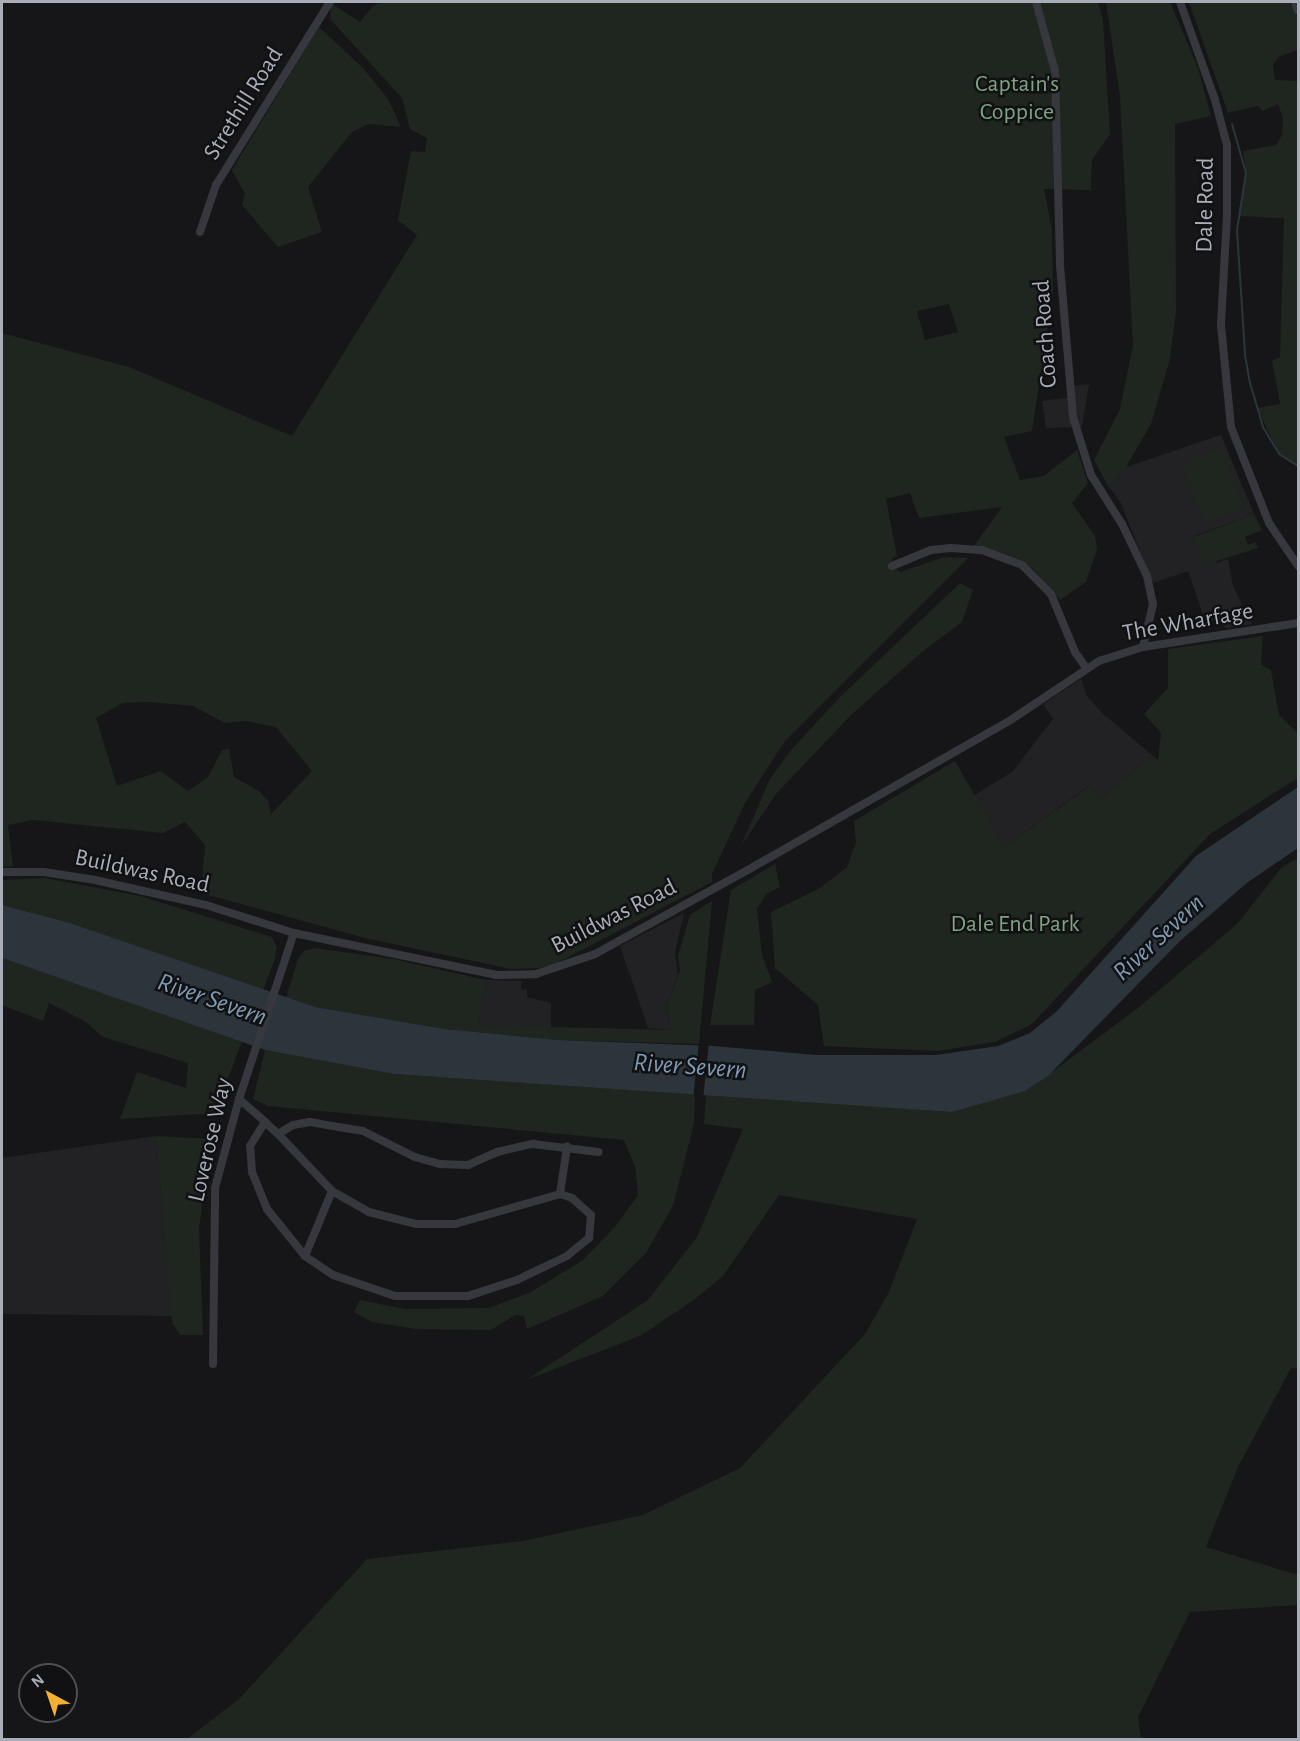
<!DOCTYPE html>
<html>
<head>
<meta charset="utf-8">
<style>
	body { margin:0 }
	#map { position:relative; width:1300px; height:1741px; overflow:hidden; background:#161618; font-family:"Alegreya Sans",sans-serif }
	div>[style] { position:absolute }
	.built>* { inset:0; background:#222225 }
	.green>* { inset:0; background:#1e261f; transform-origin:0 0 }
	.water>* { inset:0; background:#2c353c }
	.pier>* { inset:0; background:#161618; transform-origin:0 0 }
	.stream>* { height:2px; margin:-1px; padding:0 1px; transform-origin:1px; border-radius:1px; background:#2c353c }
	.minor>* { height:8px; margin:-4px; padding:0 4px; transform-origin:4px; border-radius:4px; background:#37383d }
	span { translate:-50% -50%; white-space:nowrap; text-align:center; line-height:1.15; -webkit-text-stroke:5px #111113; paint-order:stroke }
	.park-label { font-size:24px; color:#7fa381 }
	.street-label { font-size:24px; color:#a8adb8 }
	.water-label { font-size:26px; color:#7f9bb3; font-style:italic }
	.frame { position:absolute; inset:0; border:3px solid #a8adb8; pointer-events:none }
	.north { position:absolute; left:18px; top:1663px; width:60px; height:60px; box-sizing:border-box; background:#111113; border:2px solid #4d4f55; border-radius:50%; rotate:320deg; font-size:16px; font-weight:700; line-height:24px; text-align:center; color:#a8adb8 }
	.north::after { content:''; display:block; margin:auto; width:21px; height:27px; background:#f2b134; clip-path:polygon(50% 0,100% 100%,50% 72%,0 100%) }
</style>
</head>
<body>
<div id="map">
	<div class="built">
		<i style="clip-path:polygon(1089px 384px,1082px 427px,1046px 428px,1042px 401px,1073px 397px,1072px 386px)"></i>
		<i style="clip-path:polygon(1221px 435px,1254px 514px,1194px 536px,1217px 563px,1228px 559px,1233px 586px,1252px 624px,1227px 628px,1203px 615px,1188px 571px,1153px 583px,1120px 501px,1108px 486px,1126px 467px)"></i>
		<i style="clip-path:polygon(1081px 679px,1086px 695px,1101px 712px,1152px 755px,1101px 799px,1089px 786px,1004px 847px,973px 796px,1012px 772px,1053px 719px,1043px 704px)"></i>
		<i style="clip-path:polygon(684px 913px,675px 952px,678px 975px,667px 1005px,671px 1030px,648px 1028px,620px 946px)"></i>
		<i style="clip-path:polygon(486px 980px,522px 981px,521px 989px,527px 990px,527px 997px,551px 1003px,551px 1028px,478px 1025px)"></i>
		<i style="clip-path:polygon(156px 1136px,172px 1316px,2px 1314px,2px 1158px)"></i>
	</div>
	<div class="green">
		<i style="clip-path:polygon(evenodd,383px 2px,1098px 2px,1103px 21px,1110px 134px,1092px 160px,1091px 190px,1044px 189px,1052px 230px,1053px 291px,1032px 431px,1004px 437px,1020px 480px,1044px 476px,1077px 450px,1088px 483px,1072px 503px,1095px 536px,1097px 549px,1086px 582px,1060px 600px,1033px 569px,1008px 555px,974px 546px,1002px 507px,919px 518px,910px 493px,886px 499px,897px 556px,892px 558px,892px 565px,900px 572px,944px 557px,968px 558px,785px 741px,745px 803px,712px 874px,712px 882px,557px 963px,540px 968px,511px 969px,365px 938px,201px 893px,205px 845px,185px 822px,163px 833px,33px 820px,8px 825px,13px 866px,2px 867px,2px 333px,129px 367px,292px 436px,417px 235px,398px 220px,411px 151px,425px 152px,427px 138px,410px 129px,402px 98px,330px 19px,331px 3px,360px 22px,373px 6px,383px 2px,949px 304px,958px 332px,925px 340px,917px 311px,949px 304px,383px 2px,150px 702px,193px 706px,225px 723px,246px 721px,276px 727px,312px 771px,271px 814px,268px 801px,259px 791px,234px 777px,229px 749px,222px 750px,208px 777px,188px 791px,161px 771px,117px 786px,96px 718px,123px 703px,150px 702px)"></i>
		<i style="clip-path:polygon(1106px 2px,1170px 2px,1198px 68px,1211px 116px,1175px 124px,1176px 312px,1170px 359px,1151px 424px,1126px 467px,1108px 486px,1094px 460px,1120px 409px,1133px 345px,1120px 96px)"></i>
		<i style="clip-path:polygon(1189px 2px,1290px 2px,1298px 18px,1298px 50px,1280px 56px,1273px 64px,1275px 80px,1298px 81px,1298px 466px,1279px 454px,1257px 408px,1280px 404px,1272px 361px,1280px 357px,1284px 218px,1238px 216px,1246px 173px,1243px 151px,1276px 145px,1282px 135px,1283px 118px,1278px 104px,1263px 111px,1258px 106px,1228px 113px)"></i>
		<i style="clip-path:polygon(319px 27px,363px 68px,388px 99px,401px 127px,368px 124px,352px 132px,308px 187px,322px 232px,278px 247px,242px 205px,245px 194px,232px 170px)"></i>
		<i style="left:1221px;top:448px;width:64px;height:42px;rotate:69deg"></i>
		<i style="clip-path:polygon(1254px 514px,1262px 530px,1245px 537px,1248px 545px,1255px 542px,1258px 548px,1204px 565px,1194px 537px)"></i>
		<i style="clip-path:polygon(960px 583px,973px 590px,962px 622px,922px 652px,851px 715px,776px 794px,741px 846px,770px 779px,791px 750px,840px 697px)"></i>
		<i style="clip-path:polygon(1263px 636px,1261px 665px,1271px 670px,1279px 715px,1298px 733px,1298px 778px,1210px 834px,1032px 1024px,995px 1042px,937px 1051px,824px 1046px,818px 1005px,775px 968px,771px 912px,820px 888px,847px 867px,856px 842px,854px 821px,955px 761px,1004px 847px,1090px 786px,1101px 799px,1152px 755px,1158px 760px,1161px 733px,1144px 714px,1168px 688px,1168px 649px)"></i>
		<i style="clip-path:polygon(1298px 858px,1298px 1369px,1291px 1368px,1238px 1467px,1206px 1547px,1298px 1575px,1298px 1605px,1190px 1612px,1138px 1717px,1141px 1739px,186px 1740px,240px 1698px,367px 1559px,523px 1541px,643px 1515px,740px 1468px,865px 1334px,889px 1292px,917px 1219px,779px 1195px,723px 1276px,695px 1299px,640px 1336px,526px 1380px,648px 1300px,697px 1237px,743px 1129px,704px 1124px,706px 1094px,952px 1112px,1032px 1087px,1138px 1008px,1237px 924px,1282px 867px)"></i>
		<i style="clip-path:polygon(775px 864px,780px 887px,766px 894px,757px 909px,762px 955px,772px 982px,755px 990px,754px 1025px,710px 1025px,731px 890px)"></i>
		<i style="clip-path:polygon(45px 878px,140px 896px,272px 937px,277px 947px,275px 959px,263px 990px,67px 922px,2px 905px,2px 880px)"></i>
		<i style="clip-path:polygon(712px 901px,699px 1044px,558px 1040px,445px 1029px,315px 1007px,286px 998px,298px 959px,304px 951px,314px 948px,393px 959px,486px 980px,478px 1025px,671px 1030px,667px 1005px,680px 971px,678px 956px,690px 915px)"></i>
		<i style="clip-path:polygon(2px 958px,242px 1041px,215px 1113px,120px 1119px,137px 1072px,186px 1088px,188px 1063px,103px 1037px,86px 1022px,49px 1003px,43px 1021px,2px 1005px)"></i>
		<i style="clip-path:polygon(265px 1050px,394px 1074px,695px 1094px,694px 1123px,673px 1206px,646px 1253px,603px 1296px,527px 1329px,524px 1316px,515px 1315px,491px 1330px,416px 1329px,372px 1322px,354px 1312px,360px 1300px,405px 1309px,489px 1308px,531px 1292px,583px 1260px,615px 1227px,638px 1195px,635px 1167px,624px 1140px,268px 1106px,253px 1099px)"></i>
		<i style="clip-path:polygon(156px 1136px,212px 1139px,199px 1228px,203px 1335px,180px 1335px,172px 1323px)"></i>
	</div>
	<div class="water">
		<i style="clip-path:polygon(1298px 787px,1298px 848px,1248px 882px,1180px 941px,1048px 1076px,1025px 1091px,952px 1112px,394px 1074px,265px 1050px,2px 958px,2px 905px,67px 922px,315px 1007px,445px 1029px,558px 1040px,714px 1046px,816px 1055px,936px 1055px,998px 1046px,1030px 1033px,1057px 1011px,1196px 856px)"></i>
	</div>
	<div class="pier">
		<i style="left:699px;top:1042px;width:10px;height:55px;rotate:6deg"></i>
	</div>
	<div class="stream">
		<i style="left:1232px;top:124px;width:51px;rotate:74.1deg"></i>
		<i style="left:1246px;top:173px;width:58px;rotate:99deg"></i>
		<i style="left:1237px;top:230px;width:125px;rotate:86.3deg"></i>
		<i style="left:1245px;top:355px;width:28px;rotate:80deg"></i>
		<i style="left:1250px;top:383px;width:46px;rotate:73.5deg"></i>
		<i style="left:1263px;top:427px;width:31px;rotate:59deg"></i>
		<i style="left:1279px;top:454px;width:22px;rotate:32deg"></i>
	</div>
	<div class="minor">
		<i style="left:1036px;top:2px;width:72px;rotate:74.6deg"></i>
		<i style="left:1055px;top:71px;width:194px;rotate:88.5deg"></i>
		<i style="left:1060px;top:265px;width:153px;rotate:85.1deg"></i>
		<i style="left:1073px;top:417px;width:61px;rotate:72.8deg"></i>
		<i style="left:1091px;top:475px;width:58px;rotate:57.7deg"></i>
		<i style="left:1122px;top:524px;width:58px;rotate:64.3deg"></i>
		<i style="left:1147px;top:576px;width:29px;rotate:78deg"></i>
		<i style="left:1153px;top:604px;width:44px;rotate:103.1deg"></i>
		<i style="left:1180px;top:2px;width:104px;rotate:70.3deg"></i>
		<i style="left:1215px;top:100px;width:47px;rotate:75.1deg"></i>
		<i style="left:1227px;top:145px;width:71px;rotate:90deg"></i>
		<i style="left:1227px;top:216px;width:109px;rotate:93.2deg"></i>
		<i style="left:1221px;top:325px;width:102px;rotate:84.4deg"></i>
		<i style="left:1231px;top:427px;width:103px;rotate:68.4deg"></i>
		<i style="left:1269px;top:523px;width:52px;rotate:56deg"></i>
		<i style="left:1295px;top:2px;width:9px;rotate:72deg"></i>
		<i style="left:200px;top:232px;width:50px;rotate:-71.2deg"></i>
		<i style="left:216px;top:185px;width:216px;rotate:-58.1deg"></i>
		<i style="left:892px;top:566px;width:42px;rotate:-22.3deg"></i>
		<i style="left:931px;top:550px;width:20px;rotate:-6deg"></i>
		<i style="left:951px;top:548px;width:31px;rotate:4deg"></i>
		<i style="left:982px;top:550px;width:43px;rotate:20.6deg"></i>
		<i style="left:1022px;top:565px;width:41px;rotate:45deg"></i>
		<i style="left:1051px;top:594px;width:63px;rotate:67.5deg"></i>
		<i style="left:1075px;top:652px;width:19px;rotate:55deg"></i>
		<i style="left:2px;top:872px;width:42px"></i>
		<i style="left:44px;top:872px;width:52px;rotate:8.9deg"></i>
		<i style="left:95px;top:880px;width:114px;rotate:12.7deg"></i>
		<i style="left:206px;top:905px;width:92px;rotate:17.7deg"></i>
		<i style="left:294px;top:933px;width:207px;rotate:11.7deg"></i>
		<i style="left:497px;top:975px;width:39px;rotate:-1deg"></i>
		<i style="left:536px;top:974px;width:62px;rotate:-18.7deg"></i>
		<i style="left:595px;top:954px;width:180px;rotate:-28.8deg"></i>
		<i style="left:753px;top:867px;width:298px;rotate:-29.7deg"></i>
		<i style="left:1012px;top:719px;width:105px;rotate:-33.7deg"></i>
		<i style="left:1099px;top:661px;width:46px;rotate:-17.7deg"></i>
		<i style="left:1143px;top:647px;width:157px;rotate:-8.8deg"></i>
		<i style="left:239px;top:1099px;width:35px;rotate:41deg"></i>
		<i style="left:265px;top:1122px;width:18px;rotate:43deg"></i>
		<i style="left:278px;top:1134px;width:79px;rotate:46.5deg"></i>
		<i style="left:332px;top:1191px;width:43px;rotate:29.6deg"></i>
		<i style="left:369px;top:1212px;width:49px;rotate:14.3deg"></i>
		<i style="left:416px;top:1224px;width:39px"></i>
		<i style="left:455px;top:1224px;width:109px;rotate:-15.9deg"></i>
		<i style="left:560px;top:1194px;width:13px;rotate:18deg"></i>
		<i style="left:572px;top:1198px;width:25px;rotate:42deg"></i>
		<i style="left:591px;top:1215px;width:23px;rotate:95deg"></i>
		<i style="left:589px;top:1238px;width:28px;rotate:141deg"></i>
		<i style="left:567px;top:1256px;width:55px;rotate:154.4deg"></i>
		<i style="left:517px;top:1280px;width:52px;rotate:161.9deg"></i>
		<i style="left:468px;top:1296px;width:73px;rotate:180deg"></i>
		<i style="left:395px;top:1296px;width:65px;rotate:-161.3deg"></i>
		<i style="left:333px;top:1275px;width:34px;rotate:-146deg"></i>
		<i style="left:305px;top:1256px;width:60px;rotate:-129deg"></i>
		<i style="left:267px;top:1209px;width:40px;rotate:-112deg"></i>
		<i style="left:252px;top:1172px;width:26px;rotate:-94deg"></i>
		<i style="left:250px;top:1146px;width:28px;rotate:-58deg"></i>
		<i style="left:278px;top:1134px;width:17px;rotate:-31deg"></i>
		<i style="left:293px;top:1125px;width:17px;rotate:-10deg"></i>
		<i style="left:310px;top:1122px;width:28px;rotate:10deg"></i>
		<i style="left:338px;top:1127px;width:25px;rotate:9deg"></i>
		<i style="left:363px;top:1131px;width:58px;rotate:26.6deg"></i>
		<i style="left:415px;top:1157px;width:26px;rotate:16deg"></i>
		<i style="left:440px;top:1164px;width:28px;rotate:2deg"></i>
		<i style="left:468px;top:1165px;width:32px;rotate:-24deg"></i>
		<i style="left:497px;top:1152px;width:37px;rotate:-13deg"></i>
		<i style="left:533px;top:1144px;width:66px;rotate:6.9deg"></i>
		<i style="left:560px;top:1194px;width:48px;rotate:-81.5deg"></i>
		<i style="left:305px;top:1256px;width:70px;rotate:-67.4deg"></i>
		<i style="left:213px;top:1364px;width:176px;rotate:-89.3deg"></i>
		<i style="left:215px;top:1188px;width:92px;rotate:-74.9deg"></i>
		<i style="left:239px;top:1099px;width:175px;rotate:-71.7deg"></i>
	</div>
	<div class="park-label">
		<span style="left:1017px;top:99px">Captain's<br>Coppice</span>
		<span style="left:1015px;top:925px">Dale End Park</span>
	</div>
	<div class="street-label">
		<span style="left:244px;top:104px;rotate:-58deg">Strethill Road</span>
		<span style="left:1206px;top:205px;rotate:-89deg">Dale Road</span>
		<span style="left:1046px;top:334px;rotate:-94deg">Coach Road</span>
		<span style="left:1188px;top:623px;rotate:-10deg">The Wharfage</span>
		<span style="left:142px;top:872px;rotate:12deg">Buildwas Road</span>
		<span style="left:614px;top:917px;rotate:-27deg">Buildwas Road</span>
		<span style="left:211px;top:1140px;rotate:-77deg">Loverose Way</span>
	</div>
	<div class="water-label">
		<span style="left:1159px;top:938px;rotate:-43deg">River Severn</span>
		<span style="left:212px;top:1000px;rotate:19deg">River Severn</span>
		<span style="left:690px;top:1067px;rotate:4deg">River Severn</span>
	</div>
	<div class="frame"></div>
	<div class="north">N</div>
</div>
</body>
</html>
